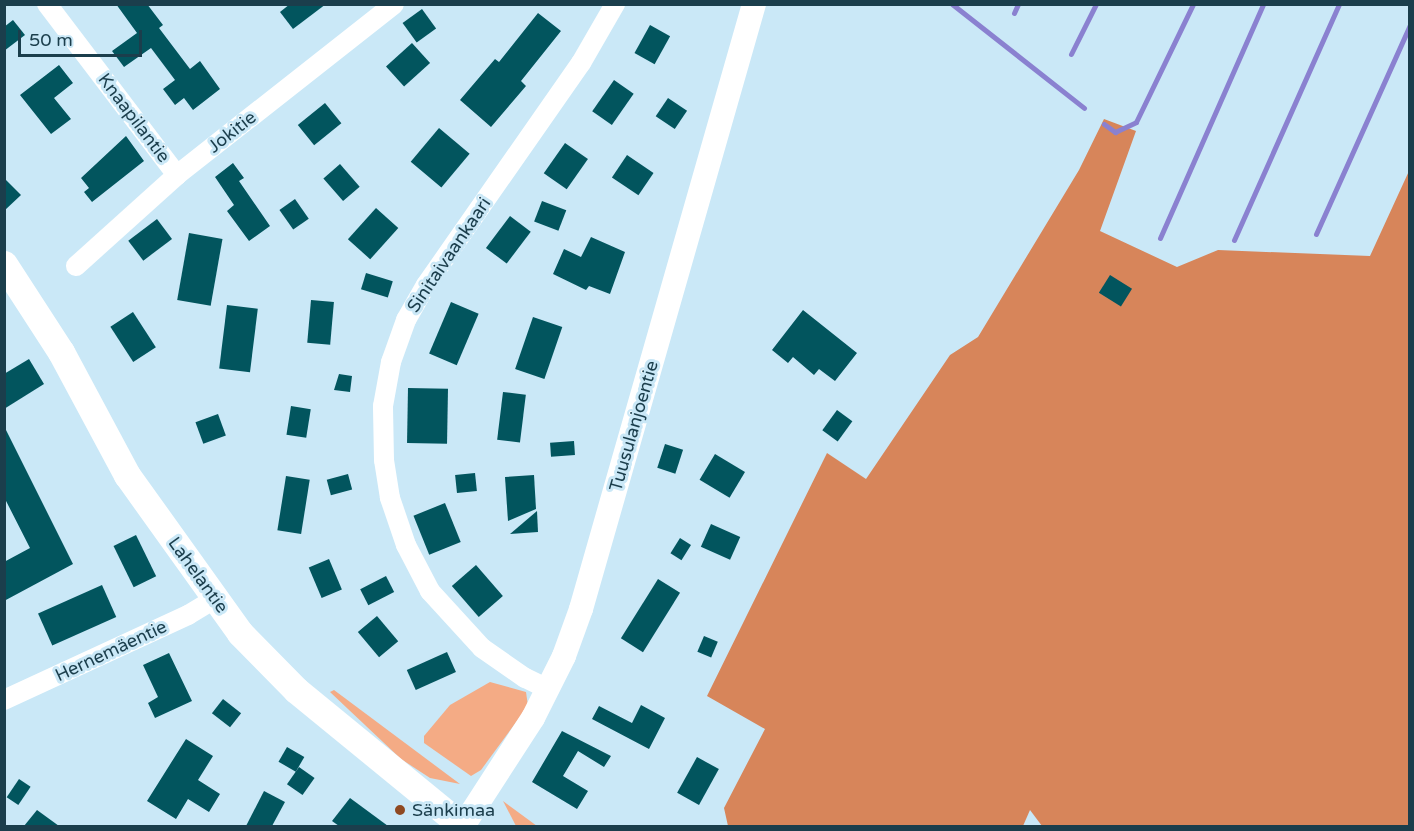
<!DOCTYPE html>
<html>
<head>
<meta charset="utf-8">
<style>
	body { margin:0 }
	#map { position:relative; width:1414px; height:831px; overflow:hidden; background:#cae8f7; font-family:"Varela Round",sans-serif }
	div>[style] { position:absolute }
	.green>* { inset:0; background:#f4ab85 }
	.forest>* { inset:0; background:#d7855a }
	.stream>* { height:5px; margin:-2.5px; padding:0 2.5px; transform-origin:2.5px; border-radius:2.5px; background:#8a81d0 }
	.building>* { inset:0; background:#02555e; transform-origin:0 0 }
	.minor>* { height:20px; margin:-10px; padding:0 10px; transform-origin:10px; border-radius:10px; background:#fff }
	.tertiary>* { height:24px; margin:-12px; padding:0 12px; transform-origin:12px; border-radius:12px; background:#fff }
	.secondary>* { height:27px; margin:-13.5px; padding:0 13.5px; transform-origin:13.5px; border-radius:13.5px; background:#fff }
	.dots>* { width:16px; height:16px; translate:-50% -50%; box-sizing:border-box; border:3px solid #cae8f7; border-radius:50% }
	span { translate:-50% -50%; white-space:nowrap; text-align:center; line-height:1.15; -webkit-text-stroke:6px #cae8f7; paint-order:stroke }
	.street-label { font-size:18px; color:#1b3e4c }
	.poi-label { font-size:18px; color:#1b3e4c }
	.left { translate:0 -50%; text-align:left }
	.frame { position:absolute; inset:0; border:6px solid #1b3e4c; pointer-events:none }
	.scale { position:absolute; left:18px; top:30px; width:124px; height:27px; box-sizing:border-box; border:3px solid #1b3e4c; border-top:0; padding-left:8px; font-size:18px; line-height:21px; white-space:nowrap; color:#1b3e4c; -webkit-text-stroke:4px #cae8f7; paint-order:stroke }
</style>
</head>
<body>
<div id="map">
	<div class="green">
		<i style="clip-path:polygon(490px 682px,526px 692px,528px 706px,481px 770px,471px 776px,424px 743px,424px 736px,450px 705px)"></i>
		<i style="clip-path:polygon(334px 690px,460px 784px,430px 778px,401px 759px,330px 692px)"></i>
		<i style="clip-path:polygon(503px 801px,537px 826px,516px 826px)"></i>
	</div>
	<div class="forest">
		<i style="clip-path:polygon(1104px 119px,1136px 131px,1100px 231px,1177px 267px,1218px 250px,1370px 256px,1409px 171px,1409px 826px,1042px 826px,1030px 810px,1023px 826px,728px 826px,724px 808px,765px 729px,707px 696px,827px 453px,866px 479px,950px 355px,978px 337px,1079px 170px)"></i>
	</div>
	<div class="stream">
		<i style="left:952px;top:4px;width:168px;rotate:38.2deg"></i>
		<i style="left:1014px;top:13px;width:10px;rotate:-66deg"></i>
		<i style="left:1071px;top:54px;width:56px;rotate:-63.4deg"></i>
		<i style="left:1104px;top:124px;width:14px;rotate:36deg"></i>
		<i style="left:1115px;top:132px;width:23px;rotate:-25deg"></i>
		<i style="left:1136px;top:122px;width:131px;rotate:-64.2deg"></i>
		<i style="left:1316px;top:234px;width:229px;rotate:-65.8deg"></i>
		<i style="left:1160px;top:238px;width:256px;rotate:-66.2deg"></i>
		<i style="left:1234px;top:240px;width:258px;rotate:-66deg"></i>
	</div>
	<div class="building">
		<i style="clip-path:polygon(116px 4px,147px 4px,163px 25px,159px 28px,190px 69px,200px 61px,220px 89px,193px 110px,184px 98px,175px 105px,163px 89px,175px 80px,151px 48px,124px 67px,112px 51px,137px 33px)"></i>
		<i style="clip-path:polygon(290px 4px,326px 4px,293px 29px,280px 12px)"></i>
		<i style="left:422px;top:9px;width:24px;height:24px;rotate:54deg"></i>
		<i style="clip-path:polygon(538px 13px,561px 31px,521px 81px,526px 86px,491px 127px,460px 100px,495px 59px,499px 62px)"></i>
		<i style="clip-path:polygon(13px 20px,25px 35px,4px 51px,4px 27px)"></i>
		<i style="left:650px;top:25px;width:23px;height:32px;rotate:29deg"></i>
		<i style="left:412px;top:43px;width:27px;height:35px;rotate:48deg"></i>
		<i style="clip-path:polygon(59px 65px,73px 83px,54px 98px,71px 119px,51px 134px,20px 95px)"></i>
		<i style="left:614px;top:80px;width:24px;height:38px;rotate:35deg"></i>
		<i style="left:668px;top:98px;width:23px;height:22px;rotate:34deg"></i>
		<i style="left:325px;top:103px;width:26px;height:35px;rotate:51deg"></i>
		<i style="left:439px;top:128px;width:40px;height:44px;rotate:40deg"></i>
		<i style="clip-path:polygon(126px 136px,144px 161px,92px 202px,84px 192px,89px 188px,81px 178px)"></i>
		<i style="left:565px;top:143px;width:28px;height:37px;rotate:35deg"></i>
		<i style="left:627px;top:155px;width:32px;height:27px;rotate:34deg"></i>
		<i style="clip-path:polygon(233px 163px,244px 178px,239px 181px,270px 226px,249px 241px,227px 211px,234px 205px,215px 177px)"></i>
		<i style="left:340px;top:164px;width:30px;height:22px;rotate:49deg"></i>
		<i style="clip-path:polygon(4px 178px,21px 195px,4px 211px)"></i>
		<i style="left:295px;top:199px;width:24px;height:19px;rotate:55deg"></i>
		<i style="left:542px;top:201px;width:26px;height:22px;rotate:21deg"></i>
		<i style="left:376px;top:208px;width:30px;height:42px;rotate:42deg"></i>
		<i style="left:510px;top:216px;width:26px;height:40px;rotate:37deg"></i>
		<i style="left:157px;top:219px;width:25px;height:36px;rotate:53deg"></i>
		<i style="left:189px;top:233px;width:34px;height:68px;rotate:10deg"></i>
		<i style="clip-path:polygon(591px 237px,625px 252px,610px 294px,589px 286px,586px 290px,553px 274px,564px 249px,581px 257px)"></i>
		<i style="left:366px;top:273px;width:28px;height:17px;rotate:17deg"></i>
		<i style="left:1110px;top:275px;width:26px;height:21px;rotate:32deg"></i>
		<i style="left:311px;top:300px;width:23px;height:43px;rotate:5deg"></i>
		<i style="left:451px;top:302px;width:30px;height:56px;rotate:23deg"></i>
		<i style="left:227px;top:305px;width:31px;height:64px;rotate:7deg"></i>
		<i style="clip-path:polygon(803px 310px,857px 353px,835px 381px,819px 369px,814px 375px,793px 357px,788px 363px,772px 350px)"></i>
		<i style="left:133px;top:312px;width:42px;height:27px;rotate:57deg"></i>
		<i style="left:533px;top:317px;width:31px;height:55px;rotate:19deg"></i>
		<i style="clip-path:polygon(29px 359px,44px 384px,4px 409px,4px 374px)"></i>
		<i style="clip-path:polygon(339px 374px,352px 376px,350px 392px,334px 390px)"></i>
		<i style="left:408px;top:388px;width:40px;height:55px;rotate:1deg"></i>
		<i style="left:503px;top:392px;width:23px;height:48px;rotate:7deg"></i>
		<i style="left:291px;top:406px;width:20px;height:29px;rotate:9deg"></i>
		<i style="left:837px;top:410px;width:19px;height:25px;rotate:36deg"></i>
		<i style="left:218px;top:414px;width:23px;height:24px;rotate:70deg"></i>
		<i style="clip-path:polygon(4px 426px,73px 564px,4px 601px,4px 562px,30px 548px,4px 497px)"></i>
		<i style="left:574px;top:441px;width:14px;height:24px;rotate:86deg"></i>
		<i style="left:665px;top:444px;width:19px;height:25px;rotate:18deg"></i>
		<i style="left:715px;top:454px;width:35px;height:30px;rotate:31deg"></i>
		<i style="left:475px;top:473px;width:18px;height:20px;rotate:84deg"></i>
		<i style="left:348px;top:474px;width:16px;height:22px;rotate:75deg"></i>
		<i style="clip-path:polygon(534px 475px,536px 509px,508px 521px,505px 477px)"></i>
		<i style="left:286px;top:476px;width:24px;height:55px;rotate:9deg"></i>
		<i style="left:445px;top:503px;width:42px;height:34px;rotate:68deg"></i>
		<i style="clip-path:polygon(537px 511px,538px 532px,510px 534px)"></i>
		<i style="left:711px;top:524px;width:32px;height:25px;rotate:24deg"></i>
		<i style="left:136px;top:535px;width:46px;height:25px;rotate:64deg"></i>
		<i style="left:680px;top:538px;width:13px;height:18px;rotate:32deg"></i>
		<i style="left:329px;top:559px;width:33px;height:22px;rotate:67deg"></i>
		<i style="left:476px;top:565px;width:41px;height:32px;rotate:49deg"></i>
		<i style="left:386px;top:576px;width:18px;height:29px;rotate:63deg"></i>
		<i style="left:658px;top:579px;width:26px;height:70px;rotate:32deg"></i>
		<i style="left:102px;top:585px;width:35px;height:70px;rotate:66deg"></i>
		<i style="left:377px;top:616px;width:33px;height:25px;rotate:50deg"></i>
		<i style="left:704px;top:636px;width:15px;height:17px;rotate:23deg"></i>
		<i style="left:447px;top:652px;width:22px;height:44px;rotate:66deg"></i>
		<i style="clip-path:polygon(169px 653px,192px 701px,155px 718px,148px 703px,158px 697px,143px 665px)"></i>
		<i style="left:223px;top:699px;width:23px;height:18px;rotate:38deg"></i>
		<i style="clip-path:polygon(641px 705px,665px 718px,649px 749px,592px 719px,599px 706px,632px 723px)"></i>
		<i style="clip-path:polygon(562px 731px,611px 756px,604px 767px,578px 751px,563px 776px,588px 791px,577px 809px,532px 782px)"></i>
		<i style="clip-path:polygon(186px 739px,213px 756px,198px 780px,220px 794px,209px 812px,188px 799px,176px 819px,147px 801px)"></i>
		<i style="left:287px;top:747px;width:20px;height:17px;rotate:30deg"></i>
		<i style="left:697px;top:757px;width:25px;height:41px;rotate:29deg"></i>
		<i style="left:299px;top:767px;width:19px;height:21px;rotate:35deg"></i>
		<i style="left:19px;top:779px;width:14px;height:22px;rotate:34deg"></i>
		<i style="clip-path:polygon(264px 791px,285px 802px,272px 826px,246px 826px)"></i>
		<i style="clip-path:polygon(350px 798px,388px 826px,339px 826px,332px 821px)"></i>
		<i style="clip-path:polygon(37px 810px,59px 826px,24px 826px)"></i>
	</div>
	<div class="minor">
		<i style="left:47px;top:4px;width:215px;rotate:52.8deg"></i>
		<i style="left:76px;top:266px;width:136px;rotate:-42deg"></i>
		<i style="left:177px;top:175px;width:276px;rotate:-38.2deg"></i>
		<i style="left:548px;top:689px;width:25px;rotate:-154deg"></i>
		<i style="left:525px;top:678px;width:52px;rotate:-145.1deg"></i>
		<i style="left:482px;top:648px;width:77px;rotate:-132.4deg"></i>
		<i style="left:430px;top:591px;width:52px;rotate:-117.6deg"></i>
		<i style="left:406px;top:545px;width:50px;rotate:-108.8deg"></i>
		<i style="left:390px;top:498px;width:38px;rotate:-99deg"></i>
		<i style="left:384px;top:460px;width:54px;rotate:-91.1deg"></i>
		<i style="left:383px;top:406px;width:45px;rotate:-79.7deg"></i>
		<i style="left:391px;top:362px;width:45px;rotate:-70.3deg"></i>
		<i style="left:406px;top:320px;width:40px;rotate:-60.3deg"></i>
		<i style="left:426px;top:285px;width:271px;rotate:-55.1deg"></i>
		<i style="left:581px;top:63px;width:68px;rotate:-60deg"></i>
		<i style="left:4px;top:700px;width:203px;rotate:-24.8deg"></i>
		<i style="left:188px;top:615px;width:31px;rotate:-31deg"></i>
	</div>
	<div class="tertiary">
		<i style="left:463px;top:826px;width:129px;rotate:-57.1deg"></i>
		<i style="left:533px;top:718px;width:69px;rotate:-63.4deg"></i>
		<i style="left:564px;top:656px;width:50px;rotate:-70.1deg"></i>
		<i style="left:581px;top:609px;width:629px;rotate:-74.04deg"></i>
	</div>
	<div class="secondary">
		<i style="left:4px;top:264px;width:105px;rotate:57.1deg"></i>
		<i style="left:61px;top:352px;width:140px;rotate:61.8deg"></i>
		<i style="left:127px;top:475px;width:194px;rotate:54.4deg"></i>
		<i style="left:240px;top:633px;width:80px;rotate:45.5deg"></i>
		<i style="left:296px;top:690px;width:215px;rotate:39.3deg"></i>
	</div>
	<div class="dots">
		<i style="left:400px;top:810px;background:#8f4921"></i>
	</div>
	<div class="street-label">
		<span style="left:134px;top:118px;rotate:53deg">Knaapilantie</span>
		<span style="left:232px;top:132px;rotate:-38deg">Jokitie</span>
		<span style="left:449px;top:255px;rotate:-56deg">Sinitaivaankaari</span>
		<span style="left:634px;top:426px;rotate:-74deg">Tuusulanjoentie</span>
		<span style="left:198px;top:575px;rotate:54deg">Lahelantie</span>
		<span style="left:111px;top:651px;rotate:-25deg">Hernemäentie</span>
	</div>
	<div class="poi-label">
		<span class="left" style="left:412px;top:810px">Sänkimaa</span>
	</div>
	<div class="frame"></div>
	<div class="scale">50 m</div>
</div>
</body>
</html>
